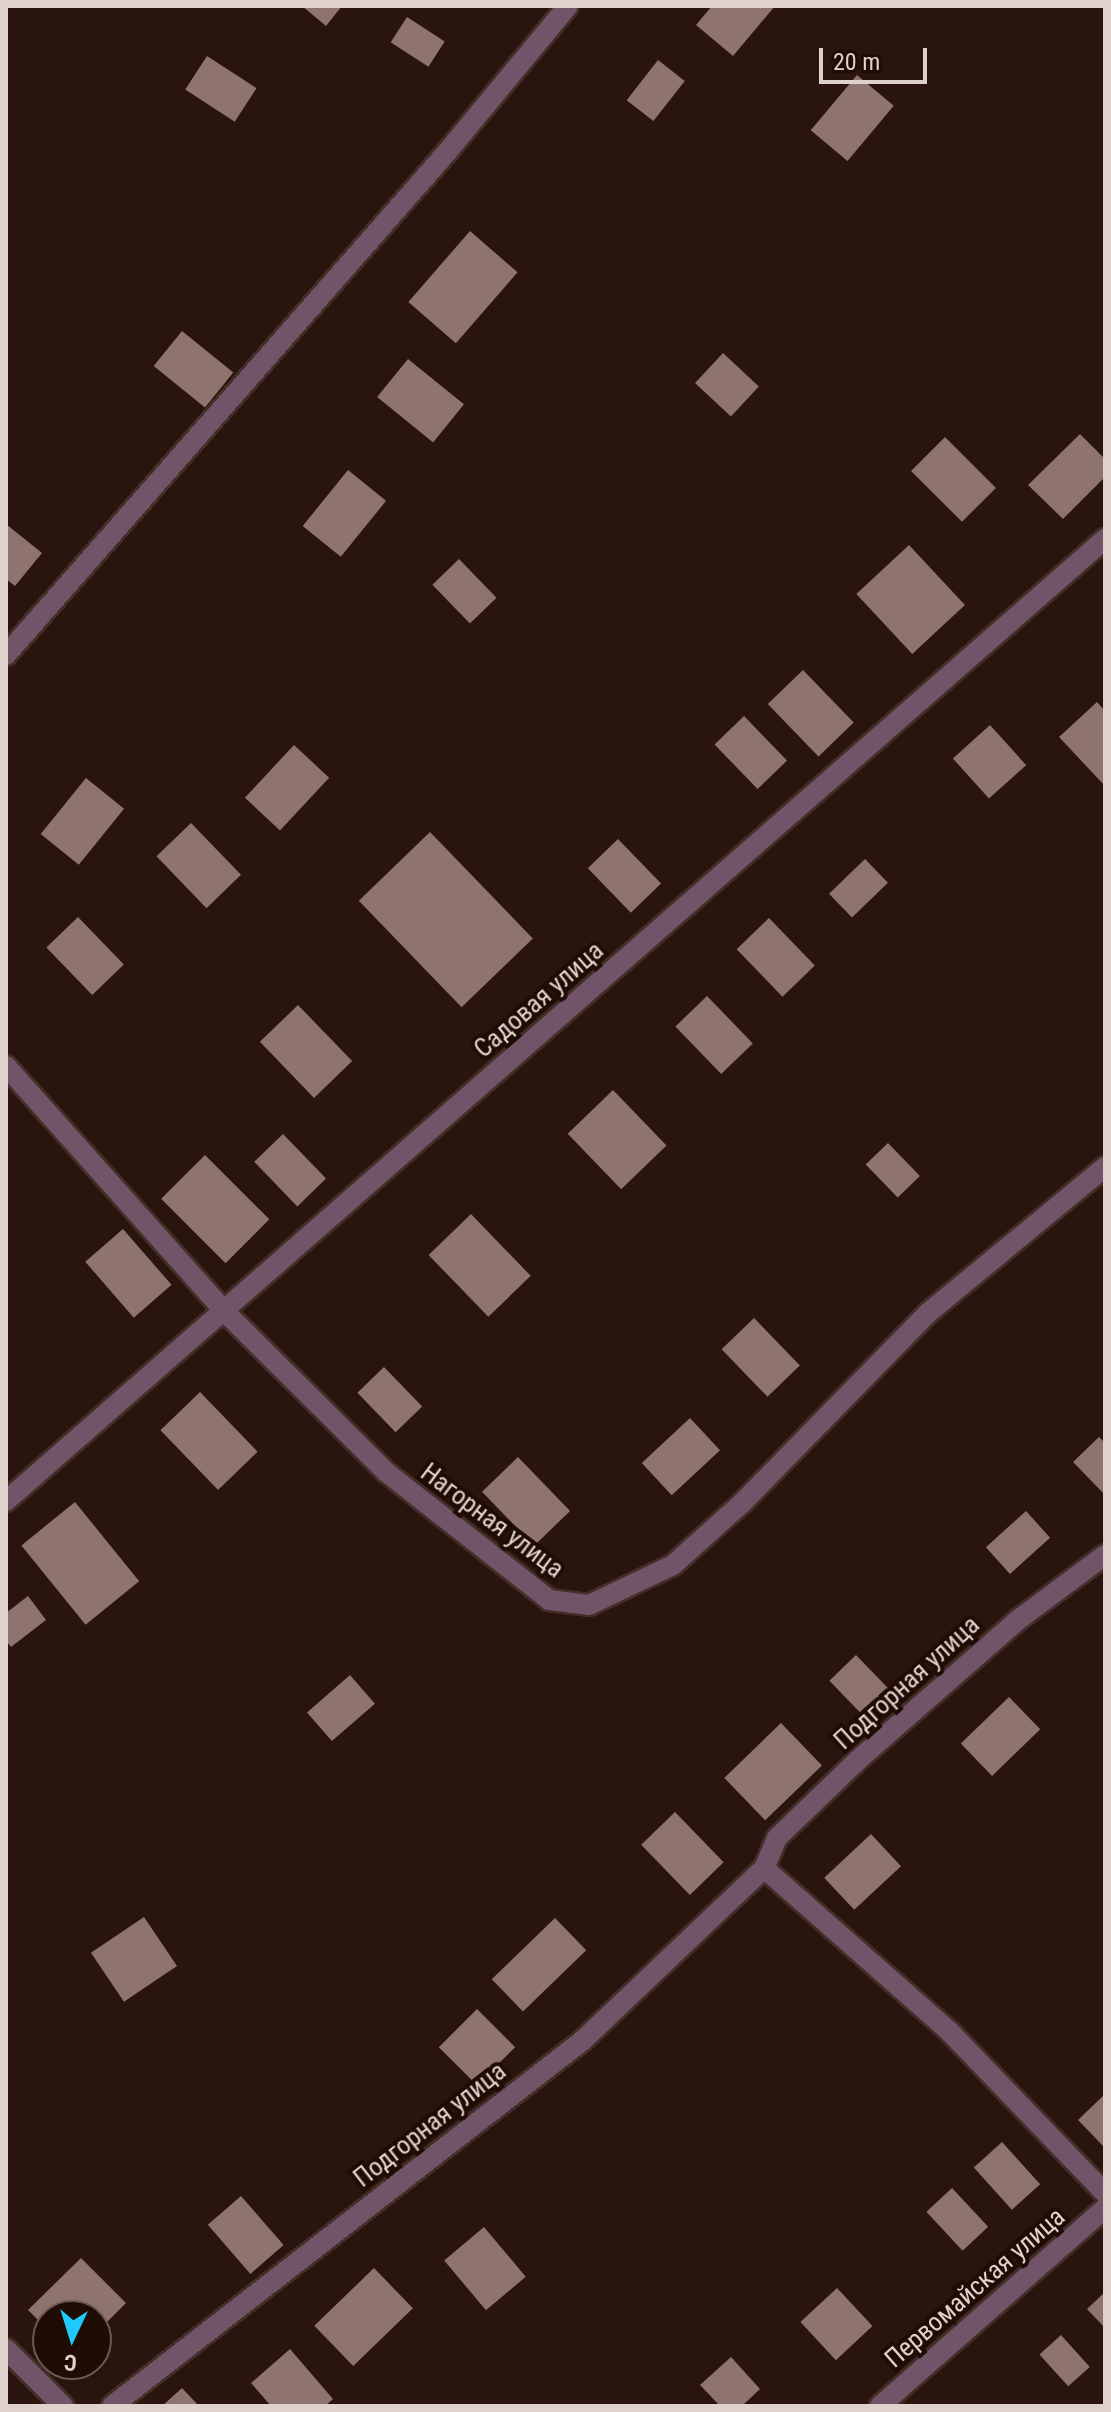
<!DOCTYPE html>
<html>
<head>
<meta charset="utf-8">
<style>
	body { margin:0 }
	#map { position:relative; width:1111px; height:2412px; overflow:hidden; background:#29150d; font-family:"Roboto Condensed",sans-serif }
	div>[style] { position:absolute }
	.building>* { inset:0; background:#8e736e; transform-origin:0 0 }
	.roads { filter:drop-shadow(2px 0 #422f28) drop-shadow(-2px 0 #422f28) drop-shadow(0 2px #422f28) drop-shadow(0 -2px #422f28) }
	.minor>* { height:20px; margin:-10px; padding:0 10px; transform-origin:10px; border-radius:10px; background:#725469 }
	span { translate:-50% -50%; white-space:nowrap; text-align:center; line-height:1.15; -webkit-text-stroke:8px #1f0c05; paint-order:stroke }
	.street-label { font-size:26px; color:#dfd1cb }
	.frame { position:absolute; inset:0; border:8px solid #dfd1cb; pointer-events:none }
	.north { position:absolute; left:32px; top:2300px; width:80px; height:80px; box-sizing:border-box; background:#1f0c05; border:2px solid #6c5b54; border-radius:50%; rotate:184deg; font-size:22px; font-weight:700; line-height:32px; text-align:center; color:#dfd1cb }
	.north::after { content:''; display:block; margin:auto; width:28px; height:36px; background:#1fc9fd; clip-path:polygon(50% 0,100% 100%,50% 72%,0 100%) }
	.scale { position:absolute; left:819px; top:48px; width:108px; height:36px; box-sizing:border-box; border:4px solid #dfd1cb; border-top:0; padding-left:10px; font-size:24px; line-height:28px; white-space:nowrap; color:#dfd1cb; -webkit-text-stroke:6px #1f0c05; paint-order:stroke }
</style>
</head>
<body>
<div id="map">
	<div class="building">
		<i style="clip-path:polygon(302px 6px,342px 6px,326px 26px)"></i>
		<i style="clip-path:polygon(712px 6px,775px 6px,733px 56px,696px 25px)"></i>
		<i style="left:407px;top:17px;width:45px;height:30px;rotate:33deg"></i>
		<i style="left:207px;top:56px;width:59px;height:40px;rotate:33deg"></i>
		<i style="left:658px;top:60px;width:34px;height:51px;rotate:38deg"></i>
		<i style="left:857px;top:75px;width:48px;height:72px;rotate:40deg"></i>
		<i style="left:470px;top:231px;width:63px;height:94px;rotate:41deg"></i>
		<i style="left:182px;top:331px;width:66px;height:45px;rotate:39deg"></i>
		<i style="left:723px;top:353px;width:49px;height:41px;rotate:43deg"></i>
		<i style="left:408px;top:359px;width:72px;height:49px;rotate:39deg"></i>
		<i style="clip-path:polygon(1080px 434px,1105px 459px,1105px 477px,1063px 519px,1028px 485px)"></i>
		<i style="left:945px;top:437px;width:72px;height:48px;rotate:45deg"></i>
		<i style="left:348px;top:470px;width:49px;height:72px;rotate:39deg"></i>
		<i style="clip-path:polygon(6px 524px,42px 553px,15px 586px,6px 579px)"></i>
		<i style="left:909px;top:545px;width:82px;height:72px;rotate:47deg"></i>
		<i style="left:459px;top:559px;width:54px;height:37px;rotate:46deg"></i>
		<i style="left:803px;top:670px;width:73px;height:49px;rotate:46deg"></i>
		<i style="clip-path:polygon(1097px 702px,1105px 711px,1105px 786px,1059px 737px)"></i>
		<i style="left:744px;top:716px;width:62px;height:41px;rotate:46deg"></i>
		<i style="left:990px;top:725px;width:54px;height:50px;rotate:48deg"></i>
		<i style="left:294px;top:745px;width:48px;height:72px;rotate:43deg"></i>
		<i style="left:86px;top:778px;width:49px;height:72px;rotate:39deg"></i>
		<i style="left:191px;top:823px;width:72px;height:48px;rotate:46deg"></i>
		<i style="left:430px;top:832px;width:148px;height:99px;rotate:46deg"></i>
		<i style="left:618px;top:839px;width:62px;height:42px;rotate:46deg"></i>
		<i style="left:865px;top:859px;width:33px;height:50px;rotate:46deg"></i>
		<i style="left:78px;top:917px;width:66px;height:44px;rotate:46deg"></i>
		<i style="left:769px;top:918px;width:66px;height:45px;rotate:46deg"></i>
		<i style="left:707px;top:996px;width:66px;height:44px;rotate:46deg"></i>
		<i style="left:298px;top:1005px;width:78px;height:53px;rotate:46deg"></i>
		<i style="left:613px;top:1090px;width:77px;height:63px;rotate:46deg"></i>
		<i style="left:283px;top:1134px;width:62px;height:40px;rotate:46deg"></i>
		<i style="left:888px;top:1143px;width:46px;height:31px;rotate:46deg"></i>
		<i style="left:205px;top:1155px;width:91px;height:62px;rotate:45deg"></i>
		<i style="left:471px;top:1214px;width:86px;height:59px;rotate:46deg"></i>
		<i style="left:123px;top:1229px;width:74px;height:50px;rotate:49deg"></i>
		<i style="left:754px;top:1318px;width:66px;height:45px;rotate:46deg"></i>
		<i style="left:384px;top:1367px;width:55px;height:37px;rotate:46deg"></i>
		<i style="left:200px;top:1392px;width:83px;height:55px;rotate:46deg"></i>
		<i style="left:690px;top:1418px;width:44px;height:66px;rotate:47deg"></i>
		<i style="clip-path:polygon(1099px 1437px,1105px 1443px,1105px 1495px,1073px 1462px)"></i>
		<i style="left:518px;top:1457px;width:75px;height:50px;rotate:46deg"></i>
		<i style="left:75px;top:1502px;width:102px;height:69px;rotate:51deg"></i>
		<i style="left:1026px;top:1511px;width:36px;height:54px;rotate:48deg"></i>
		<i style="clip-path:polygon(28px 1596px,46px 1620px,11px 1647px,6px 1641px,6px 1613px)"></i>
		<i style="left:856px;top:1655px;width:56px;height:37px;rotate:46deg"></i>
		<i style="left:350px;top:1675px;width:38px;height:57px;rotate:49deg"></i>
		<i style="left:1009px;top:1697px;width:45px;height:67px;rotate:46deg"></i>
		<i style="left:781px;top:1723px;width:59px;height:79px;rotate:46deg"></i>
		<i style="left:675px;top:1812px;width:70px;height:47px;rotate:46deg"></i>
		<i style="left:871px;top:1834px;width:44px;height:64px;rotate:47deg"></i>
		<i style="left:144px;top:1917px;width:59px;height:64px;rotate:56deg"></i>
		<i style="left:555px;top:1918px;width:45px;height:88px;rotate:46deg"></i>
		<i style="left:477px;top:2009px;width:54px;height:54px;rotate:45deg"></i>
		<i style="clip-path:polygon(1105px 2094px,1105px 2148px,1078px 2120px)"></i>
		<i style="left:1002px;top:2142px;width:57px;height:38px;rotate:48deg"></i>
		<i style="left:952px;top:2188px;width:53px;height:35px;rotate:47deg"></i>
		<i style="left:241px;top:2196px;width:65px;height:44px;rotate:49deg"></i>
		<i style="left:484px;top:2227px;width:65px;height:52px;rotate:50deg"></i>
		<i style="clip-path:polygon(81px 2258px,126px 2303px,96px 2333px,96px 2316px,48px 2316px,48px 2330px,28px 2310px)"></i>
		<i style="left:374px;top:2268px;width:56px;height:83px;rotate:46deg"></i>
		<i style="left:837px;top:2288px;width:52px;height:50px;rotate:47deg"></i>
		<i style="clip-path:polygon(1105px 2292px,1105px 2328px,1087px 2309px)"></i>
		<i style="left:1061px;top:2335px;width:43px;height:29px;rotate:48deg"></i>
		<i style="clip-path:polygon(290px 2349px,333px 2399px,325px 2406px,271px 2406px,251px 2383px)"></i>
		<i style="clip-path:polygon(731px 2357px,760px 2389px,742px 2406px,720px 2406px,700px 2385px)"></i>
		<i style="clip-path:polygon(182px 2388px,199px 2406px,162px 2406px)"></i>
	</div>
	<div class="roads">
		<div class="minor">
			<i style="left:6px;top:655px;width:670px;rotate:-48.75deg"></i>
			<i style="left:448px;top:151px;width:188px;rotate:-50.4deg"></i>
			<i style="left:6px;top:1066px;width:329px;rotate:48.3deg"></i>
			<i style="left:225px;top:1312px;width:227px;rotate:44.8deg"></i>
			<i style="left:386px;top:1472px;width:207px;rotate:38.1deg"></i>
			<i style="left:549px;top:1600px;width:40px;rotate:7.1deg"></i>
			<i style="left:589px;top:1605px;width:93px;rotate:-25.5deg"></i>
			<i style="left:673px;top:1565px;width:93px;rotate:-41.9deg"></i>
			<i style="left:742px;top:1503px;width:266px;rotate:-45.6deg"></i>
			<i style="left:928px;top:1313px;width:229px;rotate:-39.5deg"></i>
			<i style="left:6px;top:1501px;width:1461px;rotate:-41.2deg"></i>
			<i style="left:1105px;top:1555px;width:107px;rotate:143.3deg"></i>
			<i style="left:1019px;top:1619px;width:214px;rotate:138.8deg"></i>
			<i style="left:858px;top:1760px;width:112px;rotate:136.1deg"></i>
			<i style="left:777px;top:1838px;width:33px;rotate:113deg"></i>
			<i style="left:764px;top:1868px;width:247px;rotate:41.4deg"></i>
			<i style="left:949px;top:2031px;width:225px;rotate:46.1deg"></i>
			<i style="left:6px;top:2349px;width:81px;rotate:45deg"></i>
			<i style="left:112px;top:2406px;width:595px;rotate:-37.83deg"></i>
			<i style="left:582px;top:2041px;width:251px;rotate:-43.5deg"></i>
			<i style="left:880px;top:2406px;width:300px;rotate:-41.3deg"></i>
		</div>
	</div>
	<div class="street-label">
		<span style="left:539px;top:1000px;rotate:-41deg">Садовая улица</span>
		<span style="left:492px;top:1521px;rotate:37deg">Нагорная улица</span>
		<span style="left:907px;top:1683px;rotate:-42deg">Подгорная улица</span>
		<span style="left:430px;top:2125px;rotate:-38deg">Подгорная улица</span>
		<span style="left:975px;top:2288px;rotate:-41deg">Первомайская улица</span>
	</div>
	<div class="frame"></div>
	<div class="north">С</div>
	<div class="scale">20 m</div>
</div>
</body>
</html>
